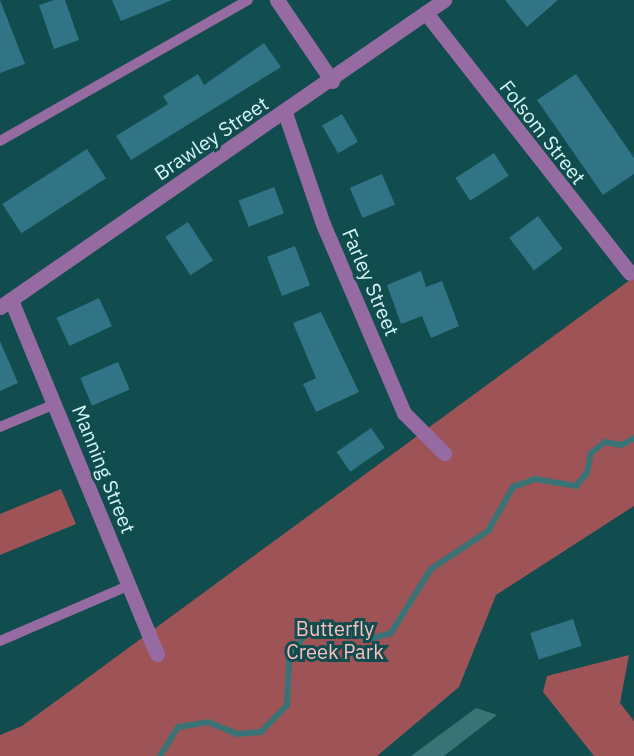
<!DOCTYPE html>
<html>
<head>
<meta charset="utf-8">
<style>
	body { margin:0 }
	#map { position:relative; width:634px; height:756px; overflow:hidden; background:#114c4e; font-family:"IBM Plex Sans",sans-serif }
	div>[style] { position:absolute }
	.green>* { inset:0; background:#9e5457 }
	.water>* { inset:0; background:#3a7375 }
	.stream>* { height:6px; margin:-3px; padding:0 3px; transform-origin:3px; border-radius:3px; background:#3a7375 }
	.building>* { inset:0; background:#317486; transform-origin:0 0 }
	.lane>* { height:10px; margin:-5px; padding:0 5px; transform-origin:5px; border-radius:5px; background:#966ba2 }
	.street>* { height:15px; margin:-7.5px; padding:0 7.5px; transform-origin:7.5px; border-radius:7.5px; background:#966ba2 }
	span { translate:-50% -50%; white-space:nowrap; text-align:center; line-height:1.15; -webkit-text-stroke:6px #114c4e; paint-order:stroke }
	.street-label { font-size:20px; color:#d4f7f8 }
	.park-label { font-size:20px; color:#fcbebe }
</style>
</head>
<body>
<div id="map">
	<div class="green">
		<i style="clip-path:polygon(634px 277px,634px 506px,496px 595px,459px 687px,377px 756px,0 756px,0 735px,22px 726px)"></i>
		<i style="clip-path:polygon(61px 489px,76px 524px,0 555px,0 514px)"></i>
		<i style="clip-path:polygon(629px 655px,620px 703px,634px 721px,634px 756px,594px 756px,543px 692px,547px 676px)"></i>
	</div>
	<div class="water">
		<i style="clip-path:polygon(476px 708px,497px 715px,444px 756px,411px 756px)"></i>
	</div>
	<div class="stream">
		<i style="left:160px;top:756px;width:34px;rotate:-58deg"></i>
		<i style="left:178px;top:727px;width:30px;rotate:-9deg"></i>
		<i style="left:208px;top:722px;width:31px;rotate:22deg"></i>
		<i style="left:237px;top:734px;width:24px;rotate:-5deg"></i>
		<i style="left:261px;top:732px;width:37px;rotate:-46deg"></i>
		<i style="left:287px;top:705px;width:45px;rotate:-87.5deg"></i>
		<i style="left:289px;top:660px;width:33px;rotate:-59deg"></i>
		<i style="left:306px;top:632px;width:32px;rotate:-11deg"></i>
		<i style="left:337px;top:626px;width:35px;rotate:22deg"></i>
		<i style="left:369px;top:639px;width:23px;rotate:-15deg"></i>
		<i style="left:391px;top:633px;width:75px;rotate:-58deg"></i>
		<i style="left:431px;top:569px;width:69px;rotate:-33.7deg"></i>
		<i style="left:488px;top:531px;width:51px;rotate:-60.4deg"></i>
		<i style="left:513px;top:487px;width:23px;rotate:-20deg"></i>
		<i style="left:535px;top:479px;width:42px;rotate:9.7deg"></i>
		<i style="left:576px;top:486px;width:17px;rotate:-50deg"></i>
		<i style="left:587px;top:473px;width:20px;rotate:-79deg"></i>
		<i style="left:591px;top:453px;width:18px;rotate:-38deg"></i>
		<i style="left:605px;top:442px;width:17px;rotate:10deg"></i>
		<i style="left:622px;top:445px;width:14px;rotate:-30deg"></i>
	</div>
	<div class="building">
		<i style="clip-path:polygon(0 0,25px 64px,0 73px)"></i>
		<i style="clip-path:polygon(54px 0,65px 0,79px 40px,54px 49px,39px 5px)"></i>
		<i style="clip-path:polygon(112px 0,172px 0,121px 21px)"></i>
		<i style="clip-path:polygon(505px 0,558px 0,527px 27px)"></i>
		<i style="clip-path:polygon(264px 43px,281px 67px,131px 160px,116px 136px,168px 104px,163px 96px,198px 74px,204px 85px)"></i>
		<i style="clip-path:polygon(576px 74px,634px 158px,634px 174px,603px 195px,537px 100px)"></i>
		<i style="left:342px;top:114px;width:32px;height:23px;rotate:60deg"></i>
		<i style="left:87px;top:149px;width:35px;height:101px;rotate:57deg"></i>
		<i style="left:494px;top:153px;width:27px;height:46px;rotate:57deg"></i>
		<i style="left:382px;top:174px;width:33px;height:35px;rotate:67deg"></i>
		<i style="left:274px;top:187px;width:28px;height:38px;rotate:69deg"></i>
		<i style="left:538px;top:216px;width:41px;height:36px;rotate:53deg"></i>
		<i style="left:188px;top:222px;width:46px;height:27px;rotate:57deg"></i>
		<i style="left:295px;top:246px;width:42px;height:30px;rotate:69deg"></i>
		<i style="clip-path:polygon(421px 271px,426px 287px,442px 281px,459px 326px,431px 338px,422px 316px,401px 324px,387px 285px)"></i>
		<i style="left:99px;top:298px;width:31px;height:47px;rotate:65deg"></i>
		<i style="clip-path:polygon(321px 312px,359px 392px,316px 412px,303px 384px,316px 378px,293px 323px)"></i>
		<i style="clip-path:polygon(0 341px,18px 383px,0 391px)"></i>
		<i style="left:118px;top:362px;width:30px;height:41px;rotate:67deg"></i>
		<i style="left:371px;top:428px;width:24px;height:42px;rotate:55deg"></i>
		<i style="left:573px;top:619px;width:28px;height:45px;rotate:72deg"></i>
	</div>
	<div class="lane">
		<i style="left:0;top:141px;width:285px;rotate:-29.6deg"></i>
		<i style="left:0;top:427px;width:60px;rotate:-22.7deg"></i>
		<i style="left:0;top:641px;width:139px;rotate:-23.3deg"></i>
	</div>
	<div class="street">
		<i style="left:277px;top:0;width:98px;rotate:55.8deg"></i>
		<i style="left:426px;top:13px;width:330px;rotate:51.9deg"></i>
		<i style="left:285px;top:113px;width:117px;rotate:71.1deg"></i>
		<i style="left:323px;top:224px;width:206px;rotate:66.8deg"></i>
		<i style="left:404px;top:413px;width:57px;rotate:45deg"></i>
		<i style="left:11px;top:300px;width:383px;rotate:67.6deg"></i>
		<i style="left:0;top:307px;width:540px;rotate:-34.66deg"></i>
	</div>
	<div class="street-label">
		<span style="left:543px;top:132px;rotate:52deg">Folsom Street</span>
		<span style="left:211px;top:138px;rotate:-34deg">Brawley Street</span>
		<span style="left:371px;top:282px;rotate:67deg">Farley Street</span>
		<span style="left:104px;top:469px;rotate:68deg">Manning Street</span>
	</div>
	<div class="park-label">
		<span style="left:335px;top:640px">Butterfly<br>Creek Park</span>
	</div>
</div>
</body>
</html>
